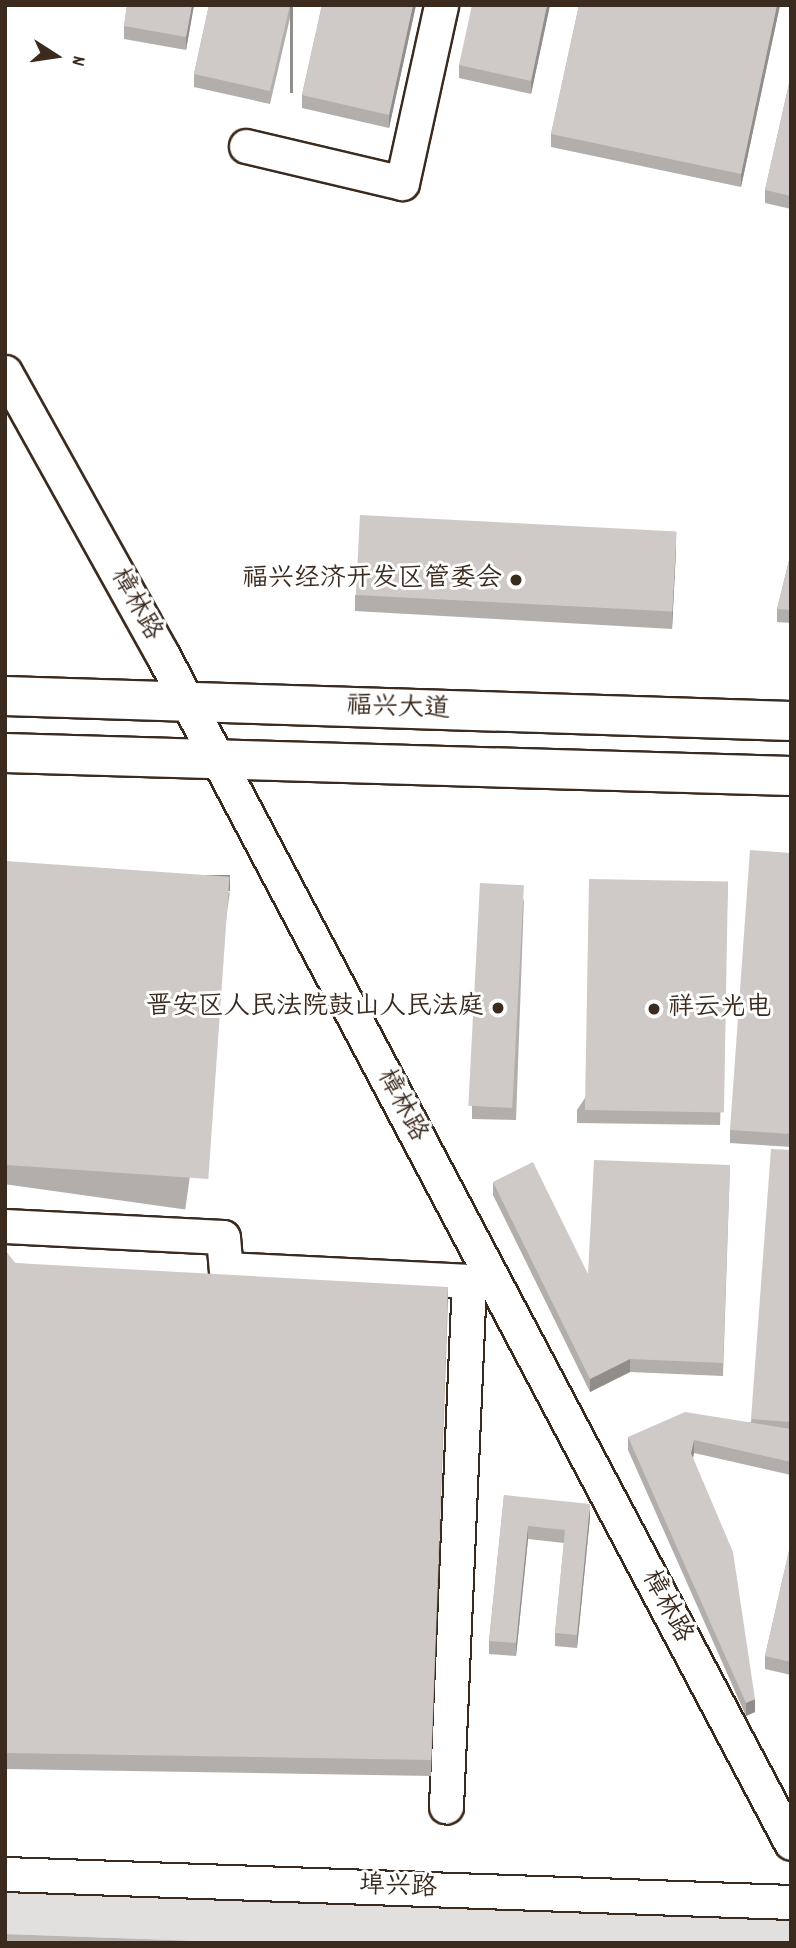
<!DOCTYPE html>
<html>
<head>
<meta charset="utf-8">
<style>
	body { margin:0 }
	#map { position:relative; width:796px; height:1948px; overflow:hidden; background:#fff; font-family:Dekko,"LXGW WenKai TC",sans-serif }
	div>[style] { position:absolute }
	.green>* { inset:0; background:#e2e0de }
	.water>* { inset:0; background:#bcb6b3 }
	.roads { filter:drop-shadow(2px 0 #3b2a1e) drop-shadow(-2px 0 #3b2a1e) drop-shadow(0 2px #3b2a1e) drop-shadow(0 -2px #3b2a1e) }
	.minor>* { height:33px; margin:-16.5px; padding:0 16.5px; transform-origin:16.5px; border-radius:16.5px; background:#fff }
	.major>* { height:38px; margin:-19px; padding:0 19px; transform-origin:19px; border-radius:19px; background:#fff }
	.wall>* { inset:0; background:#b2aeab; transform-origin:0 0 }
	.shaded-wall>* { inset:0; background:#918d8b; transform-origin:0 0 }
	.building>* { inset:0; background:#cfcac7; transform-origin:0 0 }
	.dots>* { width:19px; height:19px; translate:-50% -50%; box-sizing:border-box; border:4px solid #fff; border-radius:50% }
	span { translate:-50% -50%; white-space:nowrap; text-align:center; line-height:1.15; -webkit-text-stroke:6px #fff; paint-order:stroke }
	.poi-label { font-size:26px; color:#3b2a1e }
	.right { translate:-100% -50%; text-align:right }
	.left { translate:0 -50%; text-align:left }
	.street-label { font-size:26px; color:#3b2a1e }
	.frame { position:absolute; inset:0; border:7px solid #3b2a1e; pointer-events:none }
	.north { position:absolute; left:21px; top:21px; width:70px; height:70px; -webkit-text-stroke:5px #fff; paint-order:stroke; rotate:102deg; font-size:19px; font-weight:700; line-height:28px; text-align:center; color:#3b2a1e }
	.north::after { content:''; display:block; margin:auto; width:24px; height:32px; background:#3b2a1e; clip-path:polygon(50% 0,100% 100%,50% 72%,0 100%) }
</style>
</head>
<body>
<div id="map">
	<div class="green">
		<i style="clip-path:polygon(5px 1881px,791px 1910px,791px 1943px,255px 1943px,5px 1934px)"></i>
	</div>
	<div class="water">
		<i style="clip-path:polygon(5px 1934px,255px 1943px,5px 1943px)"></i>
	</div>
	<div class="roads">
		<div class="minor">
			<i style="left:246px;top:146px;width:160px;rotate:13.3deg"></i>
			<i style="left:402px;top:183px;width:182px;rotate:-77.6deg"></i>
			<i style="left:5px;top:372px;width:321px;rotate:60.9deg"></i>
			<i style="left:161px;top:652px;width:1347px;rotate:62.12deg"></i>
			<i style="left:5px;top:1226px;width:218px;rotate:2.9deg"></i>
			<i style="left:223px;top:1237px;width:32px;rotate:85deg"></i>
			<i style="left:226px;top:1269px;width:243px;rotate:2.8deg"></i>
			<i style="left:469px;top:1281px;width:526px;rotate:92.51deg"></i>
			<i style="left:5px;top:1874px;width:786px;rotate:2.04deg"></i>
		</div>
		<div class="major">
			<i style="left:5px;top:696px;width:786px;rotate:1.82deg"></i>
			<i style="left:5px;top:753px;width:786px;rotate:1.68deg"></i>
		</div>
	</div>
	<div class="wall">
		<i style="clip-path:polygon(127px 5px,194px 5px,186px 50px,124px 39px,124px 26px)"></i>
		<i style="clip-path:polygon(209px 5px,293px 5px,270px 104px,194px 87px,194px 74px)"></i>
		<i style="clip-path:polygon(322px 5px,416px 5px,389px 128px,302px 108px,302px 95px)"></i>
		<i style="clip-path:polygon(550px 5px,531px 94px,459px 78px,459px 65px)"></i>
		<i style="clip-path:polygon(579px 5px,780px 5px,741px 187px,551px 147px,551px 134px)"></i>
		<i style="clip-path:polygon(791px 75px,791px 209px,765px 203px,765px 190px)"></i>
		<i style="clip-path:polygon(676px 549px,672px 629px,355px 611px,355px 595px)"></i>
		<i style="clip-path:polygon(791px 552px,791px 623px,777px 622px,777px 609px)"></i>
		<i style="clip-path:polygon(791px 853px,791px 1147px,730px 1143px,730px 1130px)"></i>
		<i style="left:5px;top:861px;width:227px;height:320px;rotate:8deg"></i>
		<i style="clip-path:polygon(728px 881px,720px 1125px,577px 1123px,577px 1110px)"></i>
		<i style="clip-path:polygon(524px 898px,516px 1120px,472px 1119px,472px 1106px)"></i>
		<i style="clip-path:polygon(791px 1150px,791px 1475px,694px 1453px,693px 1458px,755px 1712px,746px 1716px,628px 1450px,628px 1437px,751px 1422px)"></i>
		<i style="clip-path:polygon(730px 1165px,723px 1376px,630px 1372px,590px 1392px,493px 1195px,493px 1182px,588px 1274px)"></i>
		<i style="clip-path:polygon(5px 1250px,15px 1263px,448px 1303px,431px 1776px,5px 1769px)"></i>
		<i style="clip-path:polygon(504px 1495px,590px 1517px,577px 1648px,555px 1646px,555px 1633px,564px 1543px,528px 1539px,516px 1656px,489px 1654px,489px 1641px)"></i>
		<i style="clip-path:polygon(791px 1542px,791px 1675px,765px 1669px,765px 1656px)"></i>
	</div>
	<div class="shaded-wall">
		<i style="clip-path:polygon(192px 5px,194px 5px,186px 50px,186px 37px)"></i>
		<i style="left:290px;top:5px;width:3px;height:88px"></i>
		<i style="clip-path:polygon(413px 5px,416px 5px,389px 128px,389px 115px)"></i>
		<i style="clip-path:polygon(547px 5px,550px 5px,531px 94px,531px 81px)"></i>
		<i style="clip-path:polygon(777px 5px,780px 5px,741px 187px,741px 174px)"></i>
		<i style="clip-path:polygon(676px 533px,676px 549px,672px 629px,672px 613px)"></i>
		<i style="left:230px;top:875px;width:16px;height:303px;rotate:90deg"></i>
		<i style="left:448px;top:1287px;width:16px;height:473px;rotate:90deg"></i>
		<i style="clip-path:polygon(630px 1359px,630px 1372px,590px 1392px,590px 1379px)"></i>
		<i style="clip-path:polygon(694px 1440px,694px 1453px,691px 1466px,691px 1453px)"></i>
		<i style="clip-path:polygon(590px 1504px,590px 1517px,577px 1648px,577px 1635px)"></i>
		<i style="clip-path:polygon(528px 1526px,528px 1539px,516px 1656px,516px 1643px)"></i>
		<i style="clip-path:polygon(755px 1699px,755px 1712px,746px 1716px,746px 1703px)"></i>
	</div>
	<div class="building">
		<i style="clip-path:polygon(127px 5px,192px 5px,186px 37px,124px 26px)"></i>
		<i style="clip-path:polygon(209px 5px,290px 5px,270px 91px,194px 74px)"></i>
		<i style="clip-path:polygon(322px 5px,413px 5px,389px 115px,302px 95px)"></i>
		<i style="clip-path:polygon(472px 5px,547px 5px,531px 81px,459px 65px)"></i>
		<i style="clip-path:polygon(579px 5px,777px 5px,741px 174px,551px 134px)"></i>
		<i style="clip-path:polygon(791px 75px,791px 196px,765px 190px)"></i>
		<i style="left:360px;top:515px;width:317px;height:80px;rotate:3deg"></i>
		<i style="clip-path:polygon(791px 552px,791px 610px,777px 609px)"></i>
		<i style="clip-path:polygon(750px 850px,791px 853px,791px 1134px,730px 1130px)"></i>
		<i style="left:5px;top:861px;width:225px;height:303px;rotate:4deg"></i>
		<i style="left:589px;top:879px;width:139px;height:231px;rotate:1deg"></i>
		<i style="left:480px;top:883px;width:44px;height:223px;rotate:3deg"></i>
		<i style="clip-path:polygon(771px 1149px,791px 1150px,791px 1422px,751px 1419px)"></i>
		<i style="clip-path:polygon(594px 1160px,730px 1165px,723px 1363px,630px 1359px,590px 1379px,493px 1182px,533px 1162px,588px 1274px)"></i>
		<i style="clip-path:polygon(5px 1250px,15px 1263px,448px 1287px,431px 1760px,5px 1753px)"></i>
		<i style="clip-path:polygon(685px 1412px,791px 1429px,791px 1462px,694px 1440px,691px 1453px,733px 1552px,755px 1699px,746px 1703px,628px 1437px)"></i>
		<i style="clip-path:polygon(504px 1495px,590px 1504px,577px 1635px,555px 1633px,565px 1530px,528px 1526px,516px 1643px,489px 1641px)"></i>
		<i style="clip-path:polygon(791px 1542px,791px 1662px,765px 1656px)"></i>
	</div>
	<div class="dots">
		<i style="left:516px;top:580px;background:#3b2a1e"></i>
		<i style="left:498px;top:1008px;background:#3b2a1e"></i>
		<i style="left:654px;top:1009px;background:#3b2a1e"></i>
	</div>
	<div class="poi-label">
		<span class="right" style="left:502px;top:580px">福兴经济开发区管委会</span>
		<span class="right" style="left:484px;top:1008px">晋安区人民法院鼓山人民法庭</span>
		<span class="left" style="left:668px;top:1009px">祥云光电</span>
	</div>
	<div class="street-label">
		<span style="left:135px;top:605px;rotate:61deg">樟林路</span>
		<span style="left:398px;top:709px;rotate:2deg">福兴大道</span>
		<span style="left:401px;top:1106px;rotate:62deg">樟林路</span>
		<span style="left:666px;top:1607px;rotate:62deg">樟林路</span>
		<span style="left:398px;top:1888px;rotate:2deg">埠兴路</span>
	</div>
	<div class="frame"></div>
	<div class="north">N</div>
</div>
</body>
</html>
